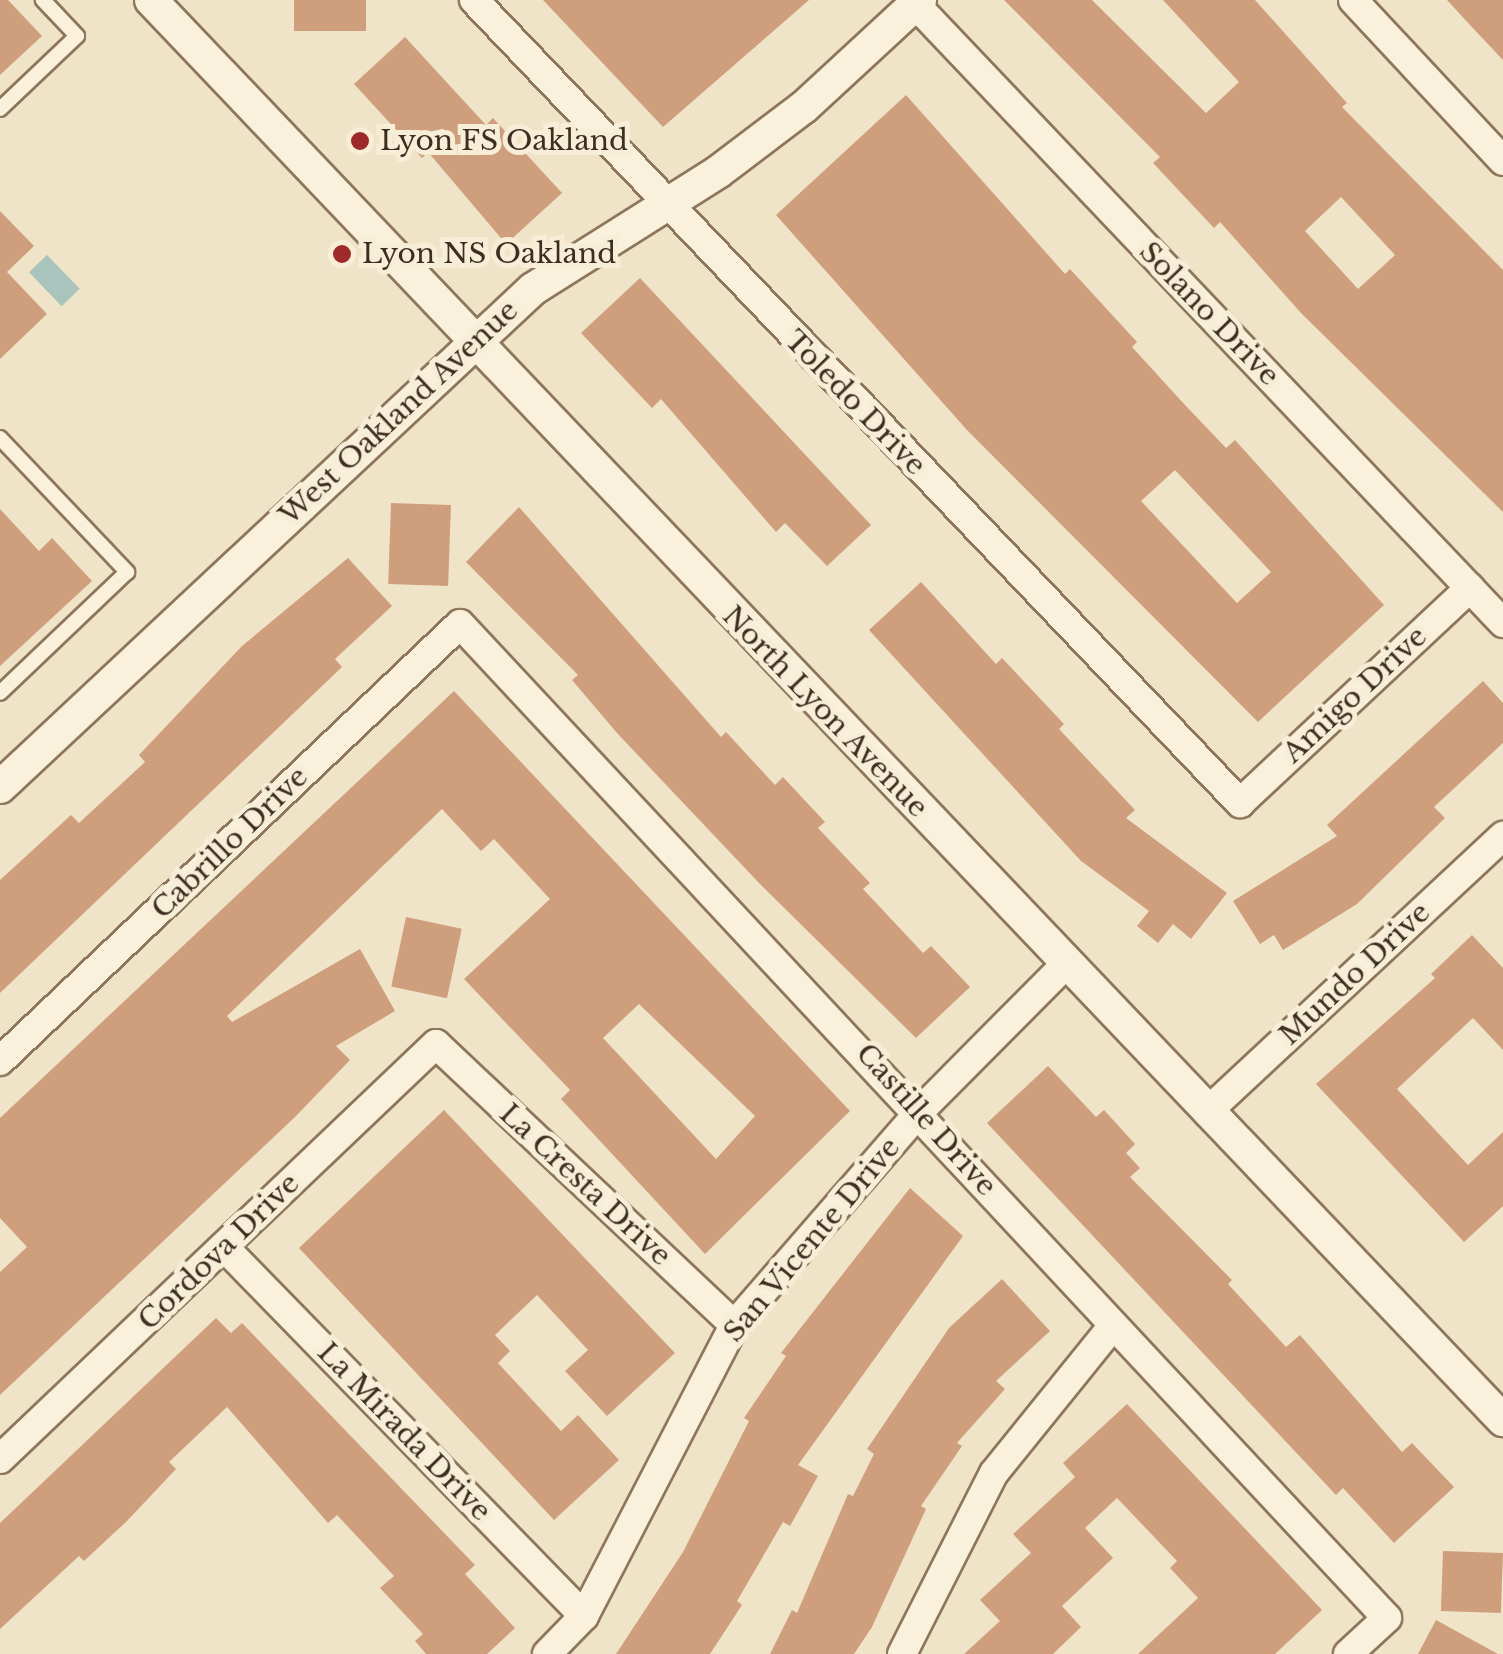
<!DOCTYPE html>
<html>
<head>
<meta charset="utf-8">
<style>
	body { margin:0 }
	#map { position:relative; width:1503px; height:1654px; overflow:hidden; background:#f0e4c8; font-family:"Libre Baskerville",serif }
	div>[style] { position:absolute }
	.water>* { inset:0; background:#a9c4bc; transform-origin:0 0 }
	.building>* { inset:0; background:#cf9f7d; transform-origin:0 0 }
	.roads { filter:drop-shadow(2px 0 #8d765c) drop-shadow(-2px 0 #8d765c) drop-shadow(0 2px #8d765c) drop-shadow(0 -2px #8d765c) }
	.service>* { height:14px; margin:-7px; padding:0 7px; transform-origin:7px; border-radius:7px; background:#faf1dc }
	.minor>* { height:28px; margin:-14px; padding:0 14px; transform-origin:14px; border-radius:14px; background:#faf1dc }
	.tertiary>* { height:32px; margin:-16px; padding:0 16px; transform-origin:16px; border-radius:16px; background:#faf1dc }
	.dots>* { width:28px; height:28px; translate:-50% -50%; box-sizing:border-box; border:5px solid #f7eed8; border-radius:50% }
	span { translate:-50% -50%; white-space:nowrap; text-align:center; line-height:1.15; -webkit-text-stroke:10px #f7eed8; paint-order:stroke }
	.poi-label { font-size:28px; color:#3d2e20 }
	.left { translate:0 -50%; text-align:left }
	.street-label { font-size:28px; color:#3d2e20 }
</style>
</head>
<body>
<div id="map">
	<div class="water">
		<i style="left:47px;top:255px;width:47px;height:25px;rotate:46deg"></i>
	</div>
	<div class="building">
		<i style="clip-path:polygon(0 0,8px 0,42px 36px,0 75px)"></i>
		<i style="left:294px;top:0;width:72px;height:31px"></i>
		<i style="clip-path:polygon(543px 0,809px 0,663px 127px)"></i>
		<i style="clip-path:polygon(evenodd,1004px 0,1092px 0,1206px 113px,1239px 82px,1163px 0,1255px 0,1347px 103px,1342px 107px,1503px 270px,1503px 512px,1301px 313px,1220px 222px,1214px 228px,1153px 163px,1160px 157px,1004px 0,1341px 197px,1395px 255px,1358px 289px,1305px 231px,1341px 197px)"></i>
		<i style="clip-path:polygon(1447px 0,1503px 0,1503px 60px,1469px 24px)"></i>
		<i style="clip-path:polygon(405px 37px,486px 125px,493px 118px,562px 193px,506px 244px,428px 152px,422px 158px,354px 84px)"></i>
		<i style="clip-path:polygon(evenodd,906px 95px,1065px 274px,1070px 269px,1137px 342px,1132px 347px,1185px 405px,1226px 448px,1235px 440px,1384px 605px,1258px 722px,967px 430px,776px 215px,906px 95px,1175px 470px,1271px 572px,1237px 603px,1141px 501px,1175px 470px)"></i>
		<i style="clip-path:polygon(0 211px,34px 246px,7px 272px,47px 314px,0 359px)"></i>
		<i style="clip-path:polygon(640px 278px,871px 525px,827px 566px,785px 523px,776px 532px,661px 399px,652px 408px,581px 333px)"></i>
		<i style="left:391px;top:503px;width:60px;height:81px;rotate:2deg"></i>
		<i style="clip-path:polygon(519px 507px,721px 737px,726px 732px,775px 785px,783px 777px,825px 822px,818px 828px,870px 883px,863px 889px,923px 953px,931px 946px,970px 987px,916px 1038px,759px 883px,617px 733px,572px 680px,578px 675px,466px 562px)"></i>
		<i style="clip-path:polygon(0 509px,39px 551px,52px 538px,92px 581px,0 666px)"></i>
		<i style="clip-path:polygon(348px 558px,392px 606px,335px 659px,342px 667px,0 993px,0 880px,71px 815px,79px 823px,145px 762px,139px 755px,242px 646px)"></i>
		<i style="clip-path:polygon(921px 582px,996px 664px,1002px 658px,1064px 724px,1059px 729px,1135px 810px,1126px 818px,1227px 893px,1191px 939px,1173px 924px,1158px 943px,1137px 926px,1149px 911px,1081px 861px,869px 630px)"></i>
		<i style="clip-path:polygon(1483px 681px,1503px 703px,1503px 743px,1434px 807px,1445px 818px,1357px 904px,1283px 950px,1274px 935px,1260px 944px,1233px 901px,1337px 836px,1327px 825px)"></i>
		<i style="clip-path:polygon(evenodd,454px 691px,850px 1111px,705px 1254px,561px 1099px,570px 1090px,464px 979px,550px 899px,494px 839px,481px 851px,442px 809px,227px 1016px,232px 1022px,360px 949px,395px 1011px,336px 1046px,350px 1060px,295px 1117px,0 1395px,0 1272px,27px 1247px,0 1218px,0 1118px,454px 691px,639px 1004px,755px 1116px,716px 1159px,603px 1038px,639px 1004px)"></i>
		<i style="left:406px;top:917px;width:57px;height:71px;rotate:12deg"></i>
		<i style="clip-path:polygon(1472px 935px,1503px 968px,1503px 1050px,1473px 1018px,1397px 1089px,1468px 1165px,1503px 1132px,1503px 1206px,1464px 1242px,1316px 1084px,1435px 978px,1431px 974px)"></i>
		<i style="clip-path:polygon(1048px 1066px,1096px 1117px,1104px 1110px,1135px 1144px,1126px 1153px,1140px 1168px,1130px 1177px,1232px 1280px,1228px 1284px,1286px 1347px,1300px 1335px,1402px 1452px,1412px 1443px,1454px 1487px,1394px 1543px,1343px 1488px,1336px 1495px,987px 1123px)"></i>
		<i style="clip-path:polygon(444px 1110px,675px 1353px,607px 1416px,565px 1371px,588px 1350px,537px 1295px,495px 1335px,510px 1351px,498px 1363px,561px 1431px,578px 1415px,619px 1460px,554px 1520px,299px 1248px)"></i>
		<i style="clip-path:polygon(910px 1188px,963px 1236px,798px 1465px,818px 1476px,790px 1526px,783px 1522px,737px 1601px,742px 1605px,710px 1654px,616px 1654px,683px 1552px,749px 1421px,744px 1418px,786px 1356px,781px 1353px)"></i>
		<i style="clip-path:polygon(1002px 1279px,1050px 1331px,996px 1381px,1005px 1389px,957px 1443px,962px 1446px,921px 1506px,926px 1509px,872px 1627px,854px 1654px,770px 1654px,792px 1610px,797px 1613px,848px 1494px,853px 1496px,874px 1454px,867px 1449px,949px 1328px)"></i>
		<i style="clip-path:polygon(216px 1318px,231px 1333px,242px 1323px,475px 1565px,465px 1574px,515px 1628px,487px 1654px,426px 1654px,415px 1641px,423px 1634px,380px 1588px,394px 1576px,337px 1515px,328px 1523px,227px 1407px,169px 1462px,176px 1469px,127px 1521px,84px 1561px,79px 1556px,0 1629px,0 1523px)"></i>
		<i style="clip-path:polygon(1127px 1404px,1322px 1610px,1275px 1654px,1138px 1654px,1198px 1598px,1170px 1568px,1177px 1561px,1117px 1498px,1085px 1528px,1113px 1558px,1062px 1606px,1081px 1627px,1053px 1654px,964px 1654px,1000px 1621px,980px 1600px,1031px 1553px,1013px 1534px,1075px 1477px,1063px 1463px)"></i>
		<i style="left:1443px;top:1551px;width:60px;height:60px;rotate:2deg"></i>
		<i style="clip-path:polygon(1436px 1620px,1498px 1654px,1418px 1654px)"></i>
	</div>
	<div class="roads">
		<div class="service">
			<i style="left:0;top:109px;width:106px;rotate:-43.5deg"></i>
			<i style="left:77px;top:36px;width:50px;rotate:-133.4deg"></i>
			<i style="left:0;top:438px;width:185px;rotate:46.5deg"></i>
			<i style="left:127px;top:572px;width:175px;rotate:136.4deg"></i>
		</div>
		<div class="minor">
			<i style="left:474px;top:0;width:1110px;rotate:46.35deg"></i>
			<i style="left:1240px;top:803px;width:315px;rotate:-43.1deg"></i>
			<i style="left:1353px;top:0;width:220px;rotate:47deg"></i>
			<i style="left:915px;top:4px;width:854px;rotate:46.47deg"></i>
			<i style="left:0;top:1061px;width:634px;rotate:-43.53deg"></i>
			<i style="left:460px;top:624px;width:1359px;rotate:47deg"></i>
			<i style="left:1387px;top:1618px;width:53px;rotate:137.3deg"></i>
			<i style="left:1207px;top:1112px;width:405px;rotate:-43deg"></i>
			<i style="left:225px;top:1248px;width:514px;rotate:45.71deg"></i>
			<i style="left:0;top:1459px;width:602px;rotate:-43.59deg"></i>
			<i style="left:436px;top:1044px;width:410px;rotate:43.3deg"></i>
			<i style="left:547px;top:1654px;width:53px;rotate:-45.8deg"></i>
			<i style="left:584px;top:1616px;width:327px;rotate:-62.7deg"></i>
			<i style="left:734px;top:1325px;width:284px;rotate:-49deg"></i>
			<i style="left:920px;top:1111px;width:207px;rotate:-45.2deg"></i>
			<i style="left:902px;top:1654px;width:203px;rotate:-63.1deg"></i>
			<i style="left:994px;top:1473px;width:186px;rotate:-51.1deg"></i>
		</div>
		<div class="tertiary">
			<i style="left:151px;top:0;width:1961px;rotate:46.41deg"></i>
			<i style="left:0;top:787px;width:729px;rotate:-43.06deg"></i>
			<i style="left:533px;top:289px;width:219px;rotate:-32.3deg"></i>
			<i style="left:718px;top:172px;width:108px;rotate:-37.1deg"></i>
			<i style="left:804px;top:107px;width:158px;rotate:-42.7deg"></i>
		</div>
	</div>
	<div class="dots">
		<i style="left:360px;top:141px;background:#9e2a2b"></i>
		<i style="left:342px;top:254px;background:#9e2a2b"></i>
	</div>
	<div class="poi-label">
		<span class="left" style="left:380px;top:141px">Lyon FS Oakland</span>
		<span class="left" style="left:362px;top:254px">Lyon NS Oakland</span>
	</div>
	<div class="street-label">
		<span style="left:1209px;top:314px;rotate:46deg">Solano Drive</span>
		<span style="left:855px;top:403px;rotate:46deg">Toledo Drive</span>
		<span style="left:399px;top:413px;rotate:-43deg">West Oakland Avenue</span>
		<span style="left:1355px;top:695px;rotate:-43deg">Amigo Drive</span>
		<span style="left:825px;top:712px;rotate:46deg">North Lyon Avenue</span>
		<span style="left:230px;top:843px;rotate:-44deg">Cabrillo Drive</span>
		<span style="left:1355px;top:974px;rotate:-43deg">Mundo Drive</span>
		<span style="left:926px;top:1120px;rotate:48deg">Castille Drive</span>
		<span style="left:585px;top:1185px;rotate:43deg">La Cresta Drive</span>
		<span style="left:812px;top:1240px;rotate:-50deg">San Vicente Drive</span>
		<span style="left:219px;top:1252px;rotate:-44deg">Cordova Drive</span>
		<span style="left:404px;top:1432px;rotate:46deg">La Mirada Drive</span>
	</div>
</div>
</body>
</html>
